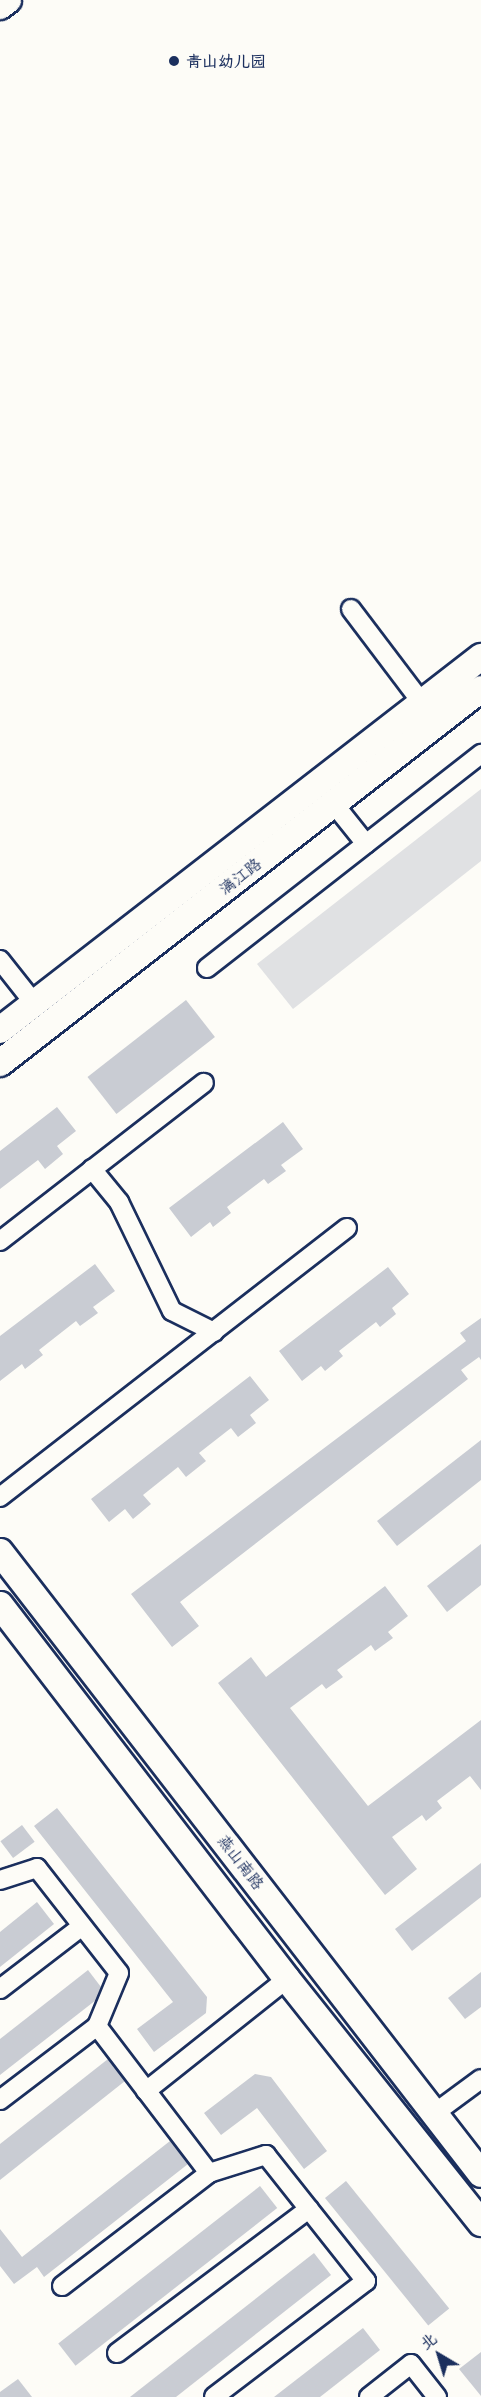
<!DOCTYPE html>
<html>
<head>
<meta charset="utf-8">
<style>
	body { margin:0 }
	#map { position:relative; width:481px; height:2397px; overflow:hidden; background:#fdfcf7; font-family:Delius,"LXGW WenKai TC",sans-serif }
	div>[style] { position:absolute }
	.green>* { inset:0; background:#e0e1e3 }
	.building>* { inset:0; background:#c9ccd3; transform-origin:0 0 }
	.roads { filter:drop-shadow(2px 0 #1b2f5e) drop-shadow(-2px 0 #1b2f5e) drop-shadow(0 2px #1b2f5e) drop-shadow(0 -2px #1b2f5e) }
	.street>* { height:18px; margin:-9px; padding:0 9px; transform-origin:9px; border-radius:9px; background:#fdfcf7 }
	.secondary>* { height:26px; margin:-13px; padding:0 13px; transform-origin:13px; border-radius:13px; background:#fdfcf7 }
	.dots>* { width:16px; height:16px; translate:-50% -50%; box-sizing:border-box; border:3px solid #fdfcf7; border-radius:50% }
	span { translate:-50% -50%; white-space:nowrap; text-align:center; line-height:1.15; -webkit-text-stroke:4.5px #fdfcf7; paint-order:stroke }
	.poi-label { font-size:16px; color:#1b2f5e; font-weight:700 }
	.left { translate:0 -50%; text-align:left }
	.street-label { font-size:16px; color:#1b2f5e }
	.north { position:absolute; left:409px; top:2325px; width:60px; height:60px; -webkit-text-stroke:4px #fdfcf7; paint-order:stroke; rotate:322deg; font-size:16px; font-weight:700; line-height:24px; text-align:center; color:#1b2f5e }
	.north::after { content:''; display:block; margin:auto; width:21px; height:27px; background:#1b2f5e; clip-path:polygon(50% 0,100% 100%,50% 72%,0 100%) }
</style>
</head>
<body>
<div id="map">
	<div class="green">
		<i style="clip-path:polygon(481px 789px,481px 861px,293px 1009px,257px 964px)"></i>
	</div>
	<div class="building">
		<i style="left:186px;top:1000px;width:47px;height:125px;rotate:52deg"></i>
		<i style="clip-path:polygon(57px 1107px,76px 1131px,57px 1146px,63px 1154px,45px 1169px,38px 1160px,0 1189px,0 1151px)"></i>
		<i style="clip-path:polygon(283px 1122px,303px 1149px,281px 1165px,286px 1171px,268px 1184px,264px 1179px,227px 1207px,231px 1213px,213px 1227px,210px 1222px,191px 1237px,169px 1208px)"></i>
		<i style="clip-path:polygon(95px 1264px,115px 1291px,93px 1307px,98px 1313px,80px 1326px,76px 1321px,39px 1350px,43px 1355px,25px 1369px,22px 1364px,0 1381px,0 1336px)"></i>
		<i style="clip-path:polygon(388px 1267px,409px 1294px,392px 1308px,396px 1314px,380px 1327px,376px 1322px,339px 1351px,343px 1356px,325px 1371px,321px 1366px,302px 1381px,279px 1351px)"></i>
		<i style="clip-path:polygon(481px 1318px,481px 1360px,479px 1357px,461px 1370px,468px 1379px,180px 1602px,199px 1626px,172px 1647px,131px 1594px,466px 1341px,460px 1333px)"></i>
		<i style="clip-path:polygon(250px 1376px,269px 1400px,250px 1415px,256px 1423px,238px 1437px,231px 1428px,199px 1453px,206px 1461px,186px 1477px,178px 1467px,143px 1495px,151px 1504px,133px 1519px,125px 1509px,109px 1522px,91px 1499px)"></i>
		<i style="clip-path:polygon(481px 1440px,481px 1480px,397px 1546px,377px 1521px)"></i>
		<i style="clip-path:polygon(481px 1544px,481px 1585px,447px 1612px,427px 1586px)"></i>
		<i style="clip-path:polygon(385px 1586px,408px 1616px,388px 1632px,393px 1638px,375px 1651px,371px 1645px,337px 1670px,343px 1677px,326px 1689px,322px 1684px,290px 1708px,368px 1806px,481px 1720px,481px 1790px,470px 1776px,437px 1801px,442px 1808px,426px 1821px,422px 1815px,392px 1837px,417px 1869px,385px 1895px,218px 1683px,251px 1657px,266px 1677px)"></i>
		<i style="clip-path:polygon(57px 1808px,207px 1997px,206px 2013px,154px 2052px,137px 2029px,173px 2002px,34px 1826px)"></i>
		<i style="left:22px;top:1825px;width:21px;height:27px;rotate:53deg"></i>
		<i style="clip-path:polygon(481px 1863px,481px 1897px,412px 1951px,395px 1929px)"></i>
		<i style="clip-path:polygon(37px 1902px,54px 1924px,0 1967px,0 1932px)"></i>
		<i style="clip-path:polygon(88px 1970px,101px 1987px,96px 2000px,0 2075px,0 2039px)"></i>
		<i style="clip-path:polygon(481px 1972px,481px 2007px,465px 2019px,448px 1998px)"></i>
		<i style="clip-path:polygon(108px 2059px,125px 2081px,0 2180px,0 2144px)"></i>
		<i style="clip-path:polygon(255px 2074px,271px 2077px,327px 2151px,304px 2169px,257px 2108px,221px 2135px,204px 2113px)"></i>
		<i style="clip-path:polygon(170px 2141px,188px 2164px,44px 2277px,37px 2267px,14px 2284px,0 2266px,0 2229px,22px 2257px)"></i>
		<i style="left:346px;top:2181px;width:164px;height:27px;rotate:51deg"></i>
		<i style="left:260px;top:2186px;width:28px;height:256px;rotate:52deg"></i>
		<i style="clip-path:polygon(314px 2253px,331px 2275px,176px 2397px,130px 2397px)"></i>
		<i style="clip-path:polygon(363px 2328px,380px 2350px,320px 2397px,274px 2397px)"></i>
		<i style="clip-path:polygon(481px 2352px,481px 2396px,459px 2369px)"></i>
		<i style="clip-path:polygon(18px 2379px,32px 2397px,0 2397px,0 2392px)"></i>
	</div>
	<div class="roads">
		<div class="street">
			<i style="left:351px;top:609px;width:118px;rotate:52.9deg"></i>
			<i style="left:334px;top:804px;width:51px;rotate:51.3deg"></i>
			<i style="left:0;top:960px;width:55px;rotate:51.7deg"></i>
			<i style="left:207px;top:968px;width:348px;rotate:-38deg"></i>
			<i style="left:92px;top:1169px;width:43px;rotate:50.7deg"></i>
			<i style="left:119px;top:1202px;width:121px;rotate:64.1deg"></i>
			<i style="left:172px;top:1311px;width:47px;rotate:26.6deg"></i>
			<i style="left:0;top:1241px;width:258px;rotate:-37.8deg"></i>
			<i style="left:0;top:1497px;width:439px;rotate:-37.8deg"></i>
			<i style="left:0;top:1880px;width:39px;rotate:-18deg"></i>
			<i style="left:37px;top:1868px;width:133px;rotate:52deg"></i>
			<i style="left:119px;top:1973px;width:57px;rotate:112.5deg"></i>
			<i style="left:97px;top:2026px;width:185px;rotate:52.7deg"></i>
			<i style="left:209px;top:2173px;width:60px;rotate:-17.5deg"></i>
			<i style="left:266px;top:2155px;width:161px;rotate:51.6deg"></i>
			<i style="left:366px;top:2281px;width:191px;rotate:142.7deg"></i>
			<i style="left:0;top:1989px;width:103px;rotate:-37.5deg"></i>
			<i style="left:146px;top:2091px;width:180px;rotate:-38.5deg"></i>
			<i style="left:0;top:2100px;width:122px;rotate:-37.3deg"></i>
			<i style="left:435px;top:2113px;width:57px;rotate:-36.5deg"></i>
			<i style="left:62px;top:2286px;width:185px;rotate:-37.5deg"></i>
			<i style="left:117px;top:2353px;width:240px;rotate:-36.9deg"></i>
			<i style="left:369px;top:2397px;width:53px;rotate:-38.2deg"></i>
			<i style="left:411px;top:2364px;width:42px;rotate:51.8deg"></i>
		</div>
		<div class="secondary">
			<i style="left:0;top:6px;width:10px;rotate:-37deg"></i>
			<i style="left:0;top:1030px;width:609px;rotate:-37.79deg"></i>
			<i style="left:0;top:1063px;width:609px;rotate:-37.87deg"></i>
			<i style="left:0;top:1552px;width:786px;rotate:52.28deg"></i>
			<i style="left:0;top:1605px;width:471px;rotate:52.5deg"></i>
			<i style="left:287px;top:1979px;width:312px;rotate:51.5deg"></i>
		</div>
	</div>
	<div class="dots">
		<i style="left:174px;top:61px;background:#1b2f5e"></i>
	</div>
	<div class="poi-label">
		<span class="left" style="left:186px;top:61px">青山幼儿园</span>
	</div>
	<div class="street-label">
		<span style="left:240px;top:876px;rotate:-38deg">漓江路</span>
		<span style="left:241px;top:1862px;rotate:52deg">燕山南路</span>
	</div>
	<div class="north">北</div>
</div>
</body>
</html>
